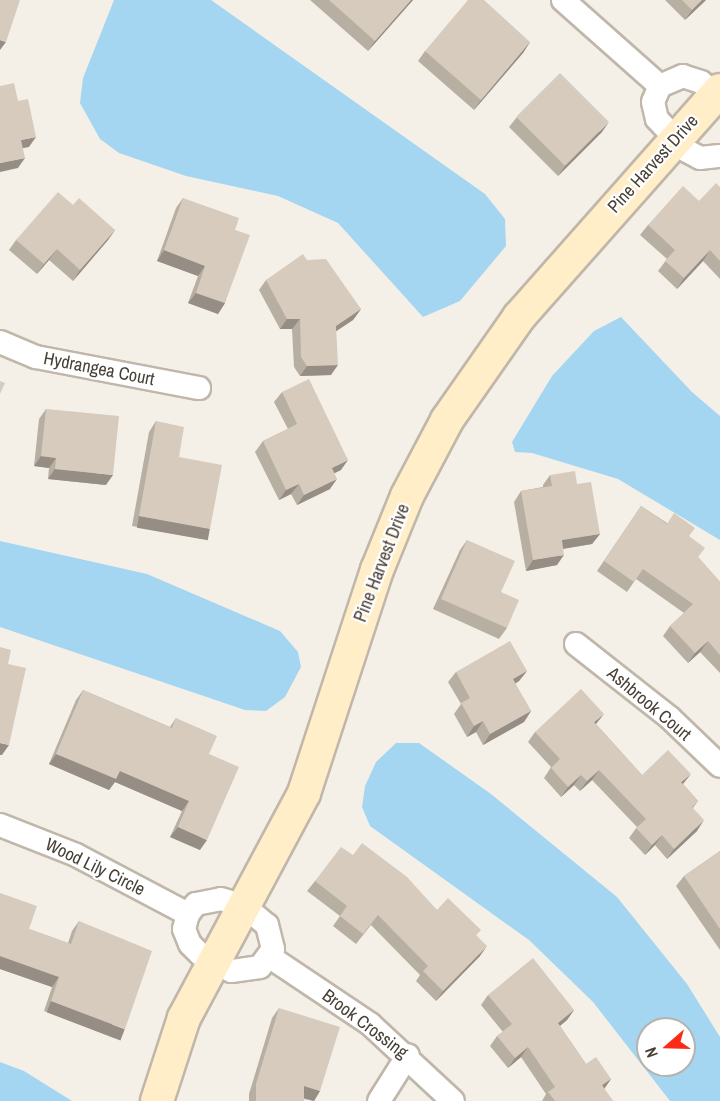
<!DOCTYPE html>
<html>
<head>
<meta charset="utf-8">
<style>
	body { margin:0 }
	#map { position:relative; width:720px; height:1101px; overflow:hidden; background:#f4f0e8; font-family:"Archivo Narrow",sans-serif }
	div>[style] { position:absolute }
	.water>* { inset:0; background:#a4d6f1 }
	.roads { filter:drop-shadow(2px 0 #c0b7aa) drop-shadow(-2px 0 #c0b7aa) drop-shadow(0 2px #c0b7aa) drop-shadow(0 -2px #c0b7aa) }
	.street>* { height:22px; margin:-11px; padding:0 11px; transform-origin:11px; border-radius:11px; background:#fff }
	.secondary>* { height:32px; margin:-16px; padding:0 16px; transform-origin:16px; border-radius:16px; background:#ffeec7 }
	.wall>* { inset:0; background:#b8afa3 }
	.shaded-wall>* { inset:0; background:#968e84; transform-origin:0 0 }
	.building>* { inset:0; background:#d6cbbd; transform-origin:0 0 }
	span { translate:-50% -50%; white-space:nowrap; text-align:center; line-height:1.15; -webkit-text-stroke:4.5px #fff; paint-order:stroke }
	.street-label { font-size:18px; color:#484036 }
	.north { position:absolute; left:636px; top:1017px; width:60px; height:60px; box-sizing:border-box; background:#fff; border:2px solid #b6b3af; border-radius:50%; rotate:250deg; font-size:16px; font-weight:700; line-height:24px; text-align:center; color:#484036 }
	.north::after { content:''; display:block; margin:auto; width:21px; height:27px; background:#fc2b17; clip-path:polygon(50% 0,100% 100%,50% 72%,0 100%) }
</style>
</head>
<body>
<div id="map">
	<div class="water">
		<i style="clip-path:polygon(114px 0,211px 0,485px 194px,505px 219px,506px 246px,460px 301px,423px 317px,338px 223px,278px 196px,186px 176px,119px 153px,100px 139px,80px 103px,83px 78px)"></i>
		<i style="clip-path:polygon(621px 317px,692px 392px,720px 416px,720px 540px,618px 479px,532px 453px,515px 452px,512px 442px,552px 376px,594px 331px)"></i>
		<i style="clip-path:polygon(0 541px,147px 574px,280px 631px,298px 652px,301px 667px,285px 697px,266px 711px,245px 710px,0 627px)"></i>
		<i style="clip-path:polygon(evenodd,396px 743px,419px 743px,491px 794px,617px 897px,687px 984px,720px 1037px,720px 1101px,670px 1101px,593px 1002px,529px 940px,370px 826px,362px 807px,365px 786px,376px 762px,396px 743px,648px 1029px,684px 1029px,684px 1065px,648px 1065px,648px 1029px)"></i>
		<i style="clip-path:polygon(0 1062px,24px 1071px,72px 1101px,0 1101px)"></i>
	</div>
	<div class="roads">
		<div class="street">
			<i style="left:563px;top:0;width:130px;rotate:41.6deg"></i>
			<i style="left:720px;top:98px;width:25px;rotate:-140deg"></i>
			<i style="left:701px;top:82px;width:19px;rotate:-162deg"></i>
			<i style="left:683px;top:76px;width:25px;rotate:157deg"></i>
			<i style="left:660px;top:86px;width:17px;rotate:114deg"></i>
			<i style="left:653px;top:102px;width:17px;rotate:77deg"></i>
			<i style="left:657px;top:119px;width:44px;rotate:46.8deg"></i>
			<i style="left:687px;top:151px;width:15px;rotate:28deg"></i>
			<i style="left:700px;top:158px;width:20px;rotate:-6deg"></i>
			<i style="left:0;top:342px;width:39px;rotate:23deg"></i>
			<i style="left:36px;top:357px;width:166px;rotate:10.8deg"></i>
			<i style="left:576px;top:644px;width:120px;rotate:38.2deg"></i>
			<i style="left:670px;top:718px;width:69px;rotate:43.8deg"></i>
			<i style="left:0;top:825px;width:82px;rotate:21.5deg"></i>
			<i style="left:76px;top:855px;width:127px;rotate:27.8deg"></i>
			<i style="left:221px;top:899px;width:24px;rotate:17deg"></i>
			<i style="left:244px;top:906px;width:30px;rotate:40deg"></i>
			<i style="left:267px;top:925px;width:25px;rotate:76deg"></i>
			<i style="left:273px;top:949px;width:22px;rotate:126deg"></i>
			<i style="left:260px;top:967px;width:29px;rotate:172deg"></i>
			<i style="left:231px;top:971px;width:35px;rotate:-151deg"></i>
			<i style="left:200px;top:954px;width:14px;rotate:-135deg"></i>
			<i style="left:190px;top:944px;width:16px;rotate:-112deg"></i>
			<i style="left:184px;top:929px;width:16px;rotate:-75deg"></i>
			<i style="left:188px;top:914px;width:13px;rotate:-51deg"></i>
			<i style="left:196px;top:904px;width:25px;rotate:-11deg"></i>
			<i style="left:270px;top:957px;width:120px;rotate:33.8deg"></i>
			<i style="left:370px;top:1024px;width:113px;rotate:42.9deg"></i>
			<i style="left:379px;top:1101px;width:54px;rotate:-57.8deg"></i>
		</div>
		<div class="secondary">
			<i style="left:157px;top:1101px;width:87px;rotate:-72deg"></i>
			<i style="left:184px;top:1018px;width:255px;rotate:-61.9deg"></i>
			<i style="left:304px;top:793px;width:235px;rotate:-71.9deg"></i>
			<i style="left:377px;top:570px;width:80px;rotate:-67.9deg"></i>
			<i style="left:407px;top:496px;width:86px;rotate:-62.2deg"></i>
			<i style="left:447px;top:420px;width:126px;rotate:-55deg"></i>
			<i style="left:519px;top:317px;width:303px;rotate:-48.5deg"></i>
		</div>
	</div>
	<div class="wall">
		<i style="clip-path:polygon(310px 0,413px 0,368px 51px)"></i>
		<i style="clip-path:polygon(665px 0,706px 0,685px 20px)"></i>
		<i style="clip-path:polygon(530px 42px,523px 53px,474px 110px,418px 61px,425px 51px)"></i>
		<i style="clip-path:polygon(517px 117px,602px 132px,558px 176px,509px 127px)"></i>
		<i style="clip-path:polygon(720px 187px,720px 279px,703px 261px,677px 289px,658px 271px,667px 259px,640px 235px,648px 225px,699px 201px)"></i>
		<i style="clip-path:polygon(183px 198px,235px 230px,225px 303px,218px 314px,188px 303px,198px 276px,157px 261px,176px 208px)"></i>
		<i style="clip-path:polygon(73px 205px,115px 230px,108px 240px,73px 281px,49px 260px,37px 274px,9px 250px,16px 240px)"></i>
		<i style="clip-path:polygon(307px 260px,361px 309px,353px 320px,336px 331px,331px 375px,300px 376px,294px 367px,292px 329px,280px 329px,259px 290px,266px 280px)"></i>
		<i style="clip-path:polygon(282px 392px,341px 470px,334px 473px,330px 489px,297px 505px,291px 494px,279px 500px,255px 452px,263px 441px,288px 429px,274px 402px)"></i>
		<i style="clip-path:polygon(46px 409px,106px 485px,48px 479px,49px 468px,34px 466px,39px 419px)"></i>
		<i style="clip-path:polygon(156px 421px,179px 457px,203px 539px,132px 526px,149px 432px)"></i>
		<i style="clip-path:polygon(550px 475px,577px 484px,600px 534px,592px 544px,563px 549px,557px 565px,526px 571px,514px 502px,521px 491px,543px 487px,543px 485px)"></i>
		<i style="clip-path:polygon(641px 506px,667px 523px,689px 536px,698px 557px,720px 582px,720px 673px,700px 652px,688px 663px,663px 636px,670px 626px,684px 613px,636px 579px,627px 592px,597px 571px)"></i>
		<i style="clip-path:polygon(467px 540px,501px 592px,507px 628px,499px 639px,433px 609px,460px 550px)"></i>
		<i style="clip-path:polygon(527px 671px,519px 681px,515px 684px,531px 711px,524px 722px,483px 745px,476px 732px,467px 737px,454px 714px,461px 704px,448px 682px,456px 672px)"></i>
		<i style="clip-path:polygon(83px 690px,170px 727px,176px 718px,209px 754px,200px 850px,170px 837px,182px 811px,115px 782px,109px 790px,49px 764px,76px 700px)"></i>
		<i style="clip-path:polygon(596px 724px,642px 775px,683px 784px,698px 801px,693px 808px,697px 831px,667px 859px,655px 845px,645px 855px,629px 838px,637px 827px,592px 780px,580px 791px,574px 785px,561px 797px,544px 778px,551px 767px,528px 742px,535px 732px)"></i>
		<i style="clip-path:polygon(720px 851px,720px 950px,676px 886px,684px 876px)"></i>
		<i style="clip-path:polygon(353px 855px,477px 936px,480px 956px,436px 1001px,416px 981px,420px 975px,371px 925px,356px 944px,333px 926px,340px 916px,307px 891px,315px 881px)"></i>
		<i style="clip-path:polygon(0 893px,29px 929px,68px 943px,72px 931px,79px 921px,117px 1039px,44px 1011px,52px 987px,0 969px)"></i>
		<i style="clip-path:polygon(488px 995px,574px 1010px,567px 1020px,560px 1026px,586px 1064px,611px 1079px,604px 1089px,613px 1101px,542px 1101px,546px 1094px,521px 1057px,508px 1068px,490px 1046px,497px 1036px,503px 1032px,481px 1005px)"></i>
		<i style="clip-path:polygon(279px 1008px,320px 1091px,314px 1101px,304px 1099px,304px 1101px,249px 1101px,249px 1094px,272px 1018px)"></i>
	</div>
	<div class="shaded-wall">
		<i style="clip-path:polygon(411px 0,413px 0,368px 51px,375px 41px)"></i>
		<i style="clip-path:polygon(702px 0,706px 0,685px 20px,692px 10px)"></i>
		<i style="clip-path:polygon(0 40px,6px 42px,0 50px)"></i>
		<i style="clip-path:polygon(530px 42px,523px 53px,474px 110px,481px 100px)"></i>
		<i style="clip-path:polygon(609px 122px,602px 132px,558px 176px,565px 166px)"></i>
		<i style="clip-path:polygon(36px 137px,29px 147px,14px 150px,21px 140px)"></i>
		<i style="clip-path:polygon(25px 158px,18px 168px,0 172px,0 163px)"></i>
		<i style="clip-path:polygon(115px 230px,108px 240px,73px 281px,80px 270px)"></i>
		<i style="clip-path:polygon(57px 249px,49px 260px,37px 274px,44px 264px)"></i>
		<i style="clip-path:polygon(164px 250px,205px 266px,198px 276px,157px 261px)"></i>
		<i style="clip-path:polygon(710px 250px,703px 261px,677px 289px,684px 278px)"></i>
		<i style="clip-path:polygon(196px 293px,225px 303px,218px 314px,188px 303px)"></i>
		<i style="clip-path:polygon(361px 309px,353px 320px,329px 336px,336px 326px)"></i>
		<i style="clip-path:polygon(287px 319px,300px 319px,292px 329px,280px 329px)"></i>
		<i style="clip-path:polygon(338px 365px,331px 375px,300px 376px,307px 366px)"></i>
		<i style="clip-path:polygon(41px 456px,56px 458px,49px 468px,34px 466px)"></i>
		<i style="clip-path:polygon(348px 460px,341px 470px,325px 478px,332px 468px)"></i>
		<i style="clip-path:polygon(55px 469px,113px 475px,106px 485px,48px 479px)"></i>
		<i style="clip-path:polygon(337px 479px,330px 489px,297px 505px,304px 495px)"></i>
		<i style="clip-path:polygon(299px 484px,291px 494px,279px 500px,286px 490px)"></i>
		<i style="left:139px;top:516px;width:72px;height:12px;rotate:10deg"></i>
		<i style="clip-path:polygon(600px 534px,592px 544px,555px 550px,562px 540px)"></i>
		<i style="clip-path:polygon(564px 555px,557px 565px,526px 571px,533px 560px)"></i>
		<i style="clip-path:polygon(708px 641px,700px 652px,688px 663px,695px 653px)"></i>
		<i style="clip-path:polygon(527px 671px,519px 681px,506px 689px,513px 679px)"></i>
		<i style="clip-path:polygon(531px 711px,524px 722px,483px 745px,490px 734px)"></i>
		<i style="clip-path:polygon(604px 714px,596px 724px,587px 732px,594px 722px)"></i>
		<i style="clip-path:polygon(483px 721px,476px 732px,467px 737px,474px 726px)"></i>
		<i style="clip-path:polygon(0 743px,9px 745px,2px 755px,0 755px)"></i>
		<i style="clip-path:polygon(56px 754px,120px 771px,189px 801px,182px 811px,115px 782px,109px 790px,49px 764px)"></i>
		<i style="clip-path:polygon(599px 770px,592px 780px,580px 791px,587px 781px)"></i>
		<i style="clip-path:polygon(691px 774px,683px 784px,674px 792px,681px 782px)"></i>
		<i style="clip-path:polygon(581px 775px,574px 785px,561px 797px,568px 787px)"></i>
		<i style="clip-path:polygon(704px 820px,697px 831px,667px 859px,674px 849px)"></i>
		<i style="clip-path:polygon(178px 827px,207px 840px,200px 850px,170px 837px)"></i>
		<i style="clip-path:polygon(662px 835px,655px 845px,645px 855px,652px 845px)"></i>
		<i style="clip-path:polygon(487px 946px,480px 956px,436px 1001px,443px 991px)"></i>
		<i style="clip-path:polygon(0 956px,59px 977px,52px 987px,0 969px)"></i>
		<i style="left:51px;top:1001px;width:79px;height:12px;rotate:21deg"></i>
		<i style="clip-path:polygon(574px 1010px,567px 1020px,551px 1033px,558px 1023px)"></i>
		<i style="clip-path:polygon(528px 1047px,521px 1057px,508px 1068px,515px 1058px)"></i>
		<i style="clip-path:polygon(611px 1079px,604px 1089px,602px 1085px)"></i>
		<i style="clip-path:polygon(304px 1086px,320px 1091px,314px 1101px,297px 1096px)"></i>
	</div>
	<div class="building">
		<i style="clip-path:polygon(0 0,20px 0,6px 42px,0 40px)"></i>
		<i style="clip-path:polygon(329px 0,411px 0,375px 41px)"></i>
		<i style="clip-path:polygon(468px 0,484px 0,530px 42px,481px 100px,425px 51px)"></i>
		<i style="clip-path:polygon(682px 0,702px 0,692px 10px)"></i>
		<i style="left:560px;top:73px;width:69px;height:62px;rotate:45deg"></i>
		<i style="clip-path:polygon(14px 83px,18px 101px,28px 99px,36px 137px,21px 140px,25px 158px,0 163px,0 86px)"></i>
		<i style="clip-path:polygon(716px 183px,720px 187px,720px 261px,710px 250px,684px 278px,665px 261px,675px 250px,648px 225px,683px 186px,699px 201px)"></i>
		<i style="clip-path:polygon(58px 192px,73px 205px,79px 198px,115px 230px,80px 270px,57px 249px,44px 264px,16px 240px)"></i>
		<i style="clip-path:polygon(183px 198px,239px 218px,235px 230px,250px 235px,225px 303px,196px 293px,205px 266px,164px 250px)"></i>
		<i style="clip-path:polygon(303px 254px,307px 260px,326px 259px,361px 309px,336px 326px,338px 365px,307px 366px,301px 357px,300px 319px,287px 319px,266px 280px)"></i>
		<i style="clip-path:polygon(309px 379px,348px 460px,332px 468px,337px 479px,304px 495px,299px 484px,286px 490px,263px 441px,297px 424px,282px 392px)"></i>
		<i style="clip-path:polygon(0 381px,5px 383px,0 394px)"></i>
		<i style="clip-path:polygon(46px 409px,119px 416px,113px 475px,55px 469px,56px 458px,41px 456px)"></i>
		<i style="clip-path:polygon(156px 421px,184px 427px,179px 457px,222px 465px,210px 529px,139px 516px)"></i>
		<i style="clip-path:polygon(575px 471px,577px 484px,591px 482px,600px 534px,562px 540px,564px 555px,533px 560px,521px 491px,552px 486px,550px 475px)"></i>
		<i style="clip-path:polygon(641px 506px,667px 524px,674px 513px,695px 528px,689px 536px,705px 548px,698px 557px,720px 582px,720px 655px,708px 641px,695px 653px,670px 626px,693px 604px,643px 569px,634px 582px,604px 561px)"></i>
		<i style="clip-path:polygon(467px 540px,515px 561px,501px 592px,519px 600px,507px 628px,441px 599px)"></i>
		<i style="clip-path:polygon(510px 641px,527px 671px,513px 679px,531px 711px,490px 734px,483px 721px,474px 726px,461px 703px,470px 698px,456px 672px)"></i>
		<i style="clip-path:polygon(0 647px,11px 650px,8px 664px,26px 668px,9px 745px,0 743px)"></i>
		<i style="clip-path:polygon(581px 689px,604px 714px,594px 722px,642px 775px,668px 750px,691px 774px,681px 782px,698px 801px,692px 807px,704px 820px,674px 849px,662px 835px,652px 845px,636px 828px,646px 819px,599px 770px,587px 781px,581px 775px,568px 787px,551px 768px,560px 759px,535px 732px)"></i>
		<i style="clip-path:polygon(83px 690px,172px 728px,176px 718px,217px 736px,209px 754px,239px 767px,207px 840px,178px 827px,189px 801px,120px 771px,116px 779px,56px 754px)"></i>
		<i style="clip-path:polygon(362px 843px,407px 877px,437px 910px,448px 898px,481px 930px,476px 935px,487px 946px,443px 991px,423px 971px,428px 966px,378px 915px,363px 934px,340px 916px,347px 906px,315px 881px,341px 847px,353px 855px)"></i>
		<i style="clip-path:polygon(720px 851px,720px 929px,684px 876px)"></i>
		<i style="clip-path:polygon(0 893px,37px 906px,29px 929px,71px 944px,79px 921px,152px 951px,125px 1029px,51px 1001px,59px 977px,0 956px)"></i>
		<i style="clip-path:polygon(533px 958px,574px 1010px,558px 1023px,586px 1064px,596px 1057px,611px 1079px,602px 1085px,613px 1101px,555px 1101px,548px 1092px,555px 1087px,528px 1047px,515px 1058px,497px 1036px,512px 1024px,488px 995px)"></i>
		<i style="clip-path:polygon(279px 1008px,340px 1027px,320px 1091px,304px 1086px,304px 1101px,256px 1101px,256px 1084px)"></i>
	</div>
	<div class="street-label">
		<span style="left:653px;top:164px;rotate:-48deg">Pine Harvest Drive</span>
		<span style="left:99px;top:369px;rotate:11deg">Hydrangea Court</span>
		<span style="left:382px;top:563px;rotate:-69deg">Pine Harvest Drive</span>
		<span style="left:649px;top:704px;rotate:40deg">Ashbrook Court</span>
		<span style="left:95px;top:867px;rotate:26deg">Wood Lily Circle</span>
		<span style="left:365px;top:1024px;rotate:37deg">Brook Crossing</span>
	</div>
	<div class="north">N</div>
</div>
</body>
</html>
